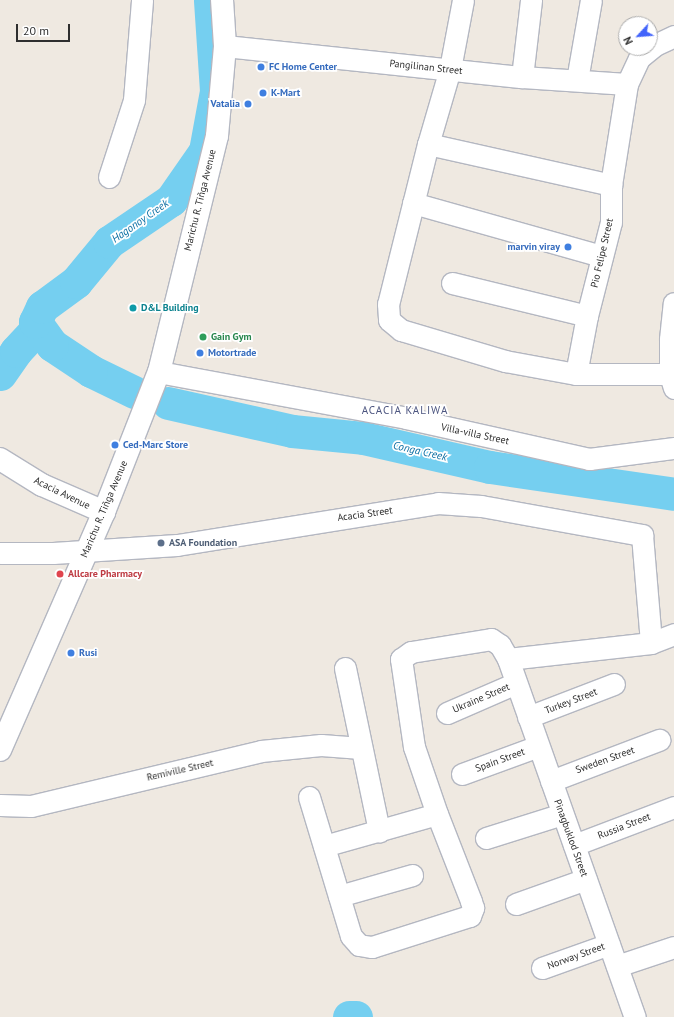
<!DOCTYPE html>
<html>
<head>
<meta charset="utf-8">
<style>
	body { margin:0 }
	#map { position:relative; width:674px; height:1017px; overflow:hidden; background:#efe9e1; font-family:"PT Sans",sans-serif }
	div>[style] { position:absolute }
	.river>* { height:33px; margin:-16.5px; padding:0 16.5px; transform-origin:16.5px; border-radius:16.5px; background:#75cff0 }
	.roads { filter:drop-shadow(1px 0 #b4b7c1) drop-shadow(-1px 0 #b4b7c1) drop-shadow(0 1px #b4b7c1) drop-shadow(0 -1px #b4b7c1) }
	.minor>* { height:21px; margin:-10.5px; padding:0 10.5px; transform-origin:10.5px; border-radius:10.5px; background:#fff }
	.tertiary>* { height:22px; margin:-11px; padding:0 11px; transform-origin:11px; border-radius:11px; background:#fff }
	.secondary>* { height:22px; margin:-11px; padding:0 11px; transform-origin:11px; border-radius:11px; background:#fff }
	.dots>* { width:11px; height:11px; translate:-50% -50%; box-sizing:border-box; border:2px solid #fff; border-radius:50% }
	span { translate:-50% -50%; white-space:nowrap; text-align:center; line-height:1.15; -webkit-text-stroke:3.5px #fff; paint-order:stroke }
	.shop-label { font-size:10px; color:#366cbe; font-weight:700 }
	.left { translate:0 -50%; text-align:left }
	.right { translate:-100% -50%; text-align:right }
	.street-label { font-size:10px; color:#2e2e2e }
	.culture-label { font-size:10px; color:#0d838f; font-weight:700 }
	.leisure-label { font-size:10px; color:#27864d; font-weight:700 }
	.service-label { font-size:10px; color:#4e5e75; font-weight:700 }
	.health-label { font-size:10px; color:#be3a42; font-weight:700 }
	.water-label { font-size:11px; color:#0d6fa3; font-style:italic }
	.neighbourhood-label { font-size:11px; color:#4d5680; letter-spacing:1px }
	.north { position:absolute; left:618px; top:16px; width:40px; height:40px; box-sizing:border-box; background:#fff; border:1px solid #ababab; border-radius:50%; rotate:244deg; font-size:11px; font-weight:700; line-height:16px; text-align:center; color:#2e2e2e }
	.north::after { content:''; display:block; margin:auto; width:14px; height:18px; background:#4264fb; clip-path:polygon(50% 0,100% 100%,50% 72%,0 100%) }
	.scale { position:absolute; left:16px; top:24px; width:54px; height:18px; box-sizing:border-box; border:2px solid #2e2e2e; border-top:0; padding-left:5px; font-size:12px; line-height:14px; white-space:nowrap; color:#2e2e2e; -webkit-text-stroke:3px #fff; paint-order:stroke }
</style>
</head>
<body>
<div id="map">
	<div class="river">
		<i style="left:0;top:374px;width:28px;rotate:-55deg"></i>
		<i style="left:16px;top:351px;width:33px;rotate:-47deg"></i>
		<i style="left:134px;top:392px;width:48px;rotate:-154deg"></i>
		<i style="left:91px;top:371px;width:47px;rotate:-146.3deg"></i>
		<i style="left:52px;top:345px;width:29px;rotate:-126deg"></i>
		<i style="left:35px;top:322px;width:17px;rotate:-65deg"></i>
		<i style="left:42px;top:307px;width:42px;rotate:-36.3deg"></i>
		<i style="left:76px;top:282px;width:52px;rotate:-50.5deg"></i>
		<i style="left:109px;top:242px;width:75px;rotate:-34.1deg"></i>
		<i style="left:171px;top:200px;width:60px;rotate:-55.2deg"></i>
		<i style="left:205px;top:151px;width:61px;rotate:-79.6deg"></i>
		<i style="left:216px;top:91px;width:91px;rotate:-93.8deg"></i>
		<i style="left:168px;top:403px;width:127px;rotate:12.7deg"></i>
		<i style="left:292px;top:431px;width:71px;rotate:5.6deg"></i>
		<i style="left:363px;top:438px;width:130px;rotate:12.9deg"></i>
		<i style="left:490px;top:467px;width:186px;rotate:8.3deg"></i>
		<i style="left:349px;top:1017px;width:7px"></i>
	</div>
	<div class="roads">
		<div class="minor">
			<i style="left:463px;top:0;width:70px;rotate:100.7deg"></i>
			<i style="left:450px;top:69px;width:78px;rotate:106.3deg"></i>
			<i style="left:428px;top:144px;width:165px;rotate:104deg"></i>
			<i style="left:388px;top:304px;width:16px;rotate:86deg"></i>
			<i style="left:389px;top:320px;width:16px;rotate:40deg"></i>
			<i style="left:401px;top:330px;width:109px;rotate:16.6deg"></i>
			<i style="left:505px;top:361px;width:72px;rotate:10.4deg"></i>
			<i style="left:576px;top:374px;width:98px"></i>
			<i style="left:225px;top:46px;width:299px;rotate:6deg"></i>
			<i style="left:522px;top:77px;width:105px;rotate:3.8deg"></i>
			<i style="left:522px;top:77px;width:78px;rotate:-83.3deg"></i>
			<i style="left:577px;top:80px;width:81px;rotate:-80.1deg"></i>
			<i style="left:428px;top:144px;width:188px;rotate:12.6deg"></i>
			<i style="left:109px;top:177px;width:81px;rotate:-72deg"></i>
			<i style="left:134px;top:100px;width:100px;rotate:-85.4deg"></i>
			<i style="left:413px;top:203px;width:196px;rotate:15.7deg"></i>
			<i style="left:452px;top:283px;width:139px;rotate:13.7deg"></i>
			<i style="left:159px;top:372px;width:251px;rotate:10.5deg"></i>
			<i style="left:406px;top:418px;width:188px;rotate:12.6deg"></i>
			<i style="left:589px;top:459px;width:86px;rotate:-7.4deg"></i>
			<i style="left:576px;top:374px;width:59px;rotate:-79.3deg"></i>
			<i style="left:587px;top:316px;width:97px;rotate:-75.7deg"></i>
			<i style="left:611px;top:222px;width:37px;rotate:-90deg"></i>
			<i style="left:611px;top:185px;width:102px;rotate:-81deg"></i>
			<i style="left:627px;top:84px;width:29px;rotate:-65deg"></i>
			<i style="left:639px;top:58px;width:21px;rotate:-39deg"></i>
			<i style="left:655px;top:45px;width:21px;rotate:-25deg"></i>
			<i style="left:674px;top:388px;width:14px;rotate:-107deg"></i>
			<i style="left:670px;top:375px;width:36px;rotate:-90deg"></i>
			<i style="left:670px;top:339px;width:36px;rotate:-84deg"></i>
			<i style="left:0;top:553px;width:53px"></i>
			<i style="left:53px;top:553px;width:124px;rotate:-3.7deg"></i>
			<i style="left:177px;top:545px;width:264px;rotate:-9.1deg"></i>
			<i style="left:438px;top:503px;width:43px;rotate:4deg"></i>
			<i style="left:481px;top:506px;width:164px;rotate:10.2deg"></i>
			<i style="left:642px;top:535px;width:108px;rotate:85.2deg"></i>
			<i style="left:508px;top:659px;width:144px;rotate:-6.4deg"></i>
			<i style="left:651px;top:643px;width:25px;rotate:-21deg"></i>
			<i style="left:345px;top:668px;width:167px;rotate:78.2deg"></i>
			<i style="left:447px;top:713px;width:75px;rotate:-23.5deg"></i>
			<i style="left:528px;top:717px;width:92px;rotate:-21deg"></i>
			<i style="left:462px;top:774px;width:81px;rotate:-20.2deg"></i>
			<i style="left:551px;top:781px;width:116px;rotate:-20.8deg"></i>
			<i style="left:309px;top:797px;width:145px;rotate:73.2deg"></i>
			<i style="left:351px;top:936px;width:12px;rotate:48deg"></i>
			<i style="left:359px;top:945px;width:13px;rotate:9deg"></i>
			<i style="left:372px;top:947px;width:103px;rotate:-17.6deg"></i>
			<i style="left:470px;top:916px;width:9px;rotate:-69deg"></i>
			<i style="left:473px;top:908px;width:7px;rotate:-106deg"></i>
			<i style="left:471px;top:901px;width:93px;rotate:-111.3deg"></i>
			<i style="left:437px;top:814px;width:71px;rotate:-108.9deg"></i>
			<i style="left:414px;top:747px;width:89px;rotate:-98.4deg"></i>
			<i style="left:401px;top:659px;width:12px;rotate:-35deg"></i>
			<i style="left:411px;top:652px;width:81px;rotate:-9.2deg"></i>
			<i style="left:491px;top:639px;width:11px;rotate:34deg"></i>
			<i style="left:500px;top:645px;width:16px;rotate:60deg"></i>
			<i style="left:508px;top:659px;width:380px;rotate:70.5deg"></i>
			<i style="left:0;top:805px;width:31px;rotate:2deg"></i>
			<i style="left:31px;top:806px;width:236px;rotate:-13.4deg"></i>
			<i style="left:261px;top:751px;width:60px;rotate:-5.7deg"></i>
			<i style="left:321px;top:745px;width:40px;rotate:4.3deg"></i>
			<i style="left:486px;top:838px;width:80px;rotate:-17.5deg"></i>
			<i style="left:574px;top:845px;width:107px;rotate:-20.8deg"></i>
			<i style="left:324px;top:846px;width:117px;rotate:-15.8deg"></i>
			<i style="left:339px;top:896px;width:76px;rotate:-16deg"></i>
			<i style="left:516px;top:904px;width:74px;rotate:-19.7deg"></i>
			<i style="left:617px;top:966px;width:60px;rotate:-18.4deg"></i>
			<i style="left:542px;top:968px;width:71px;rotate:-19.7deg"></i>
		</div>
		<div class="tertiary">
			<i style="left:0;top:459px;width:49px;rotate:31.8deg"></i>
			<i style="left:42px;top:485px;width:68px;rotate:23.5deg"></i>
		</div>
		<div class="secondary">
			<i style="left:0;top:750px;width:260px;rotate:-66.4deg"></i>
			<i style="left:104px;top:512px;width:150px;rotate:-68.6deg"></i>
			<i style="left:159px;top:372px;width:243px;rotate:-76.2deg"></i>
			<i style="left:217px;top:136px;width:90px;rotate:-84.9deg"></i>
			<i style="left:225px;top:46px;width:46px;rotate:-93.7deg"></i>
		</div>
	</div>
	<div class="dots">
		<i style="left:261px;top:67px;background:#3f7fe0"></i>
		<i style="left:263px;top:93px;background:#3f7fe0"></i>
		<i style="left:248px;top:104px;background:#3f7fe0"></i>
		<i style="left:568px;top:247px;background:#3f7fe0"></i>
		<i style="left:133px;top:308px;background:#0f9aa8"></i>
		<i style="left:203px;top:337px;background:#2e9e5b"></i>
		<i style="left:200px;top:353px;background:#3f7fe0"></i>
		<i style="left:115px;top:445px;background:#3f7fe0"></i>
		<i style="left:161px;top:543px;background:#5c6f8a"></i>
		<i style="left:60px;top:574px;background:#e0444e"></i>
		<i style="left:71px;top:653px;background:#3f7fe0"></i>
	</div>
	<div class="shop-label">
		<span class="left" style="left:269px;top:67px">FC Home Center</span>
		<span class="left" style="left:271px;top:93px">K-Mart</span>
		<span class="right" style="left:240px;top:104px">Vatalia</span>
		<span class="right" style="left:560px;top:247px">marvin viray</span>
		<span class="left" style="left:208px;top:353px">Motortrade</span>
		<span class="left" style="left:123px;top:445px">Ced-Marc Store</span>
		<span class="left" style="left:79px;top:653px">Rusi</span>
	</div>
	<div class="street-label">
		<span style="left:426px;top:67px;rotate:6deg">Pangilinan Street</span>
		<span style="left:200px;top:200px;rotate:-76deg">Marichu R. Tiñga Avenue</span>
		<span style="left:602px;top:253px;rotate:-77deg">Pio Felipe Street</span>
		<span style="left:475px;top:434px;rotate:12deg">Villa-villa Street</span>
		<span style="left:62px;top:493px;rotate:26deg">Acacia Avenue</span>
		<span style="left:104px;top:509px;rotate:-67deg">Marichu R. Tiñga Avenue</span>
		<span style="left:365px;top:514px;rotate:-8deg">Acacia Street</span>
		<span style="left:481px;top:698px;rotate:-23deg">Ukraine Street</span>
		<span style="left:571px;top:701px;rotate:-21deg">Turkey Street</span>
		<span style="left:500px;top:760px;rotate:-20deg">Spain Street</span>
		<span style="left:605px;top:760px;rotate:-20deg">Sweden Street</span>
		<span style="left:180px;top:770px;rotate:-13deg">Remiville Street</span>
		<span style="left:624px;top:826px;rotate:-21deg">Russia Street</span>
		<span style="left:571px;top:838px;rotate:70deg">Pinagbuklod Street</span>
		<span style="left:576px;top:956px;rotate:-20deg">Norway Street</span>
	</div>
	<div class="culture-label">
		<span class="left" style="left:141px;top:308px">D&amp;L Building</span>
	</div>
	<div class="leisure-label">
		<span class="left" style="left:211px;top:337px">Gain Gym</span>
	</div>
	<div class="service-label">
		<span class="left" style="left:169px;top:543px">ASA Foundation</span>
	</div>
	<div class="health-label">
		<span class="left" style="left:68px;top:574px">Allcare Pharmacy</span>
	</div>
	<div class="water-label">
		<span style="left:140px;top:221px;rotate:-35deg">Hagonoy Creek</span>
		<span style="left:420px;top:451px;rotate:13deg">Conga Creek</span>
	</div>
	<div class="neighbourhood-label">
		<span style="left:405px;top:410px">ACACIA KALIWA</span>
	</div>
	<div class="north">N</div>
	<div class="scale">20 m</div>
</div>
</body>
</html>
